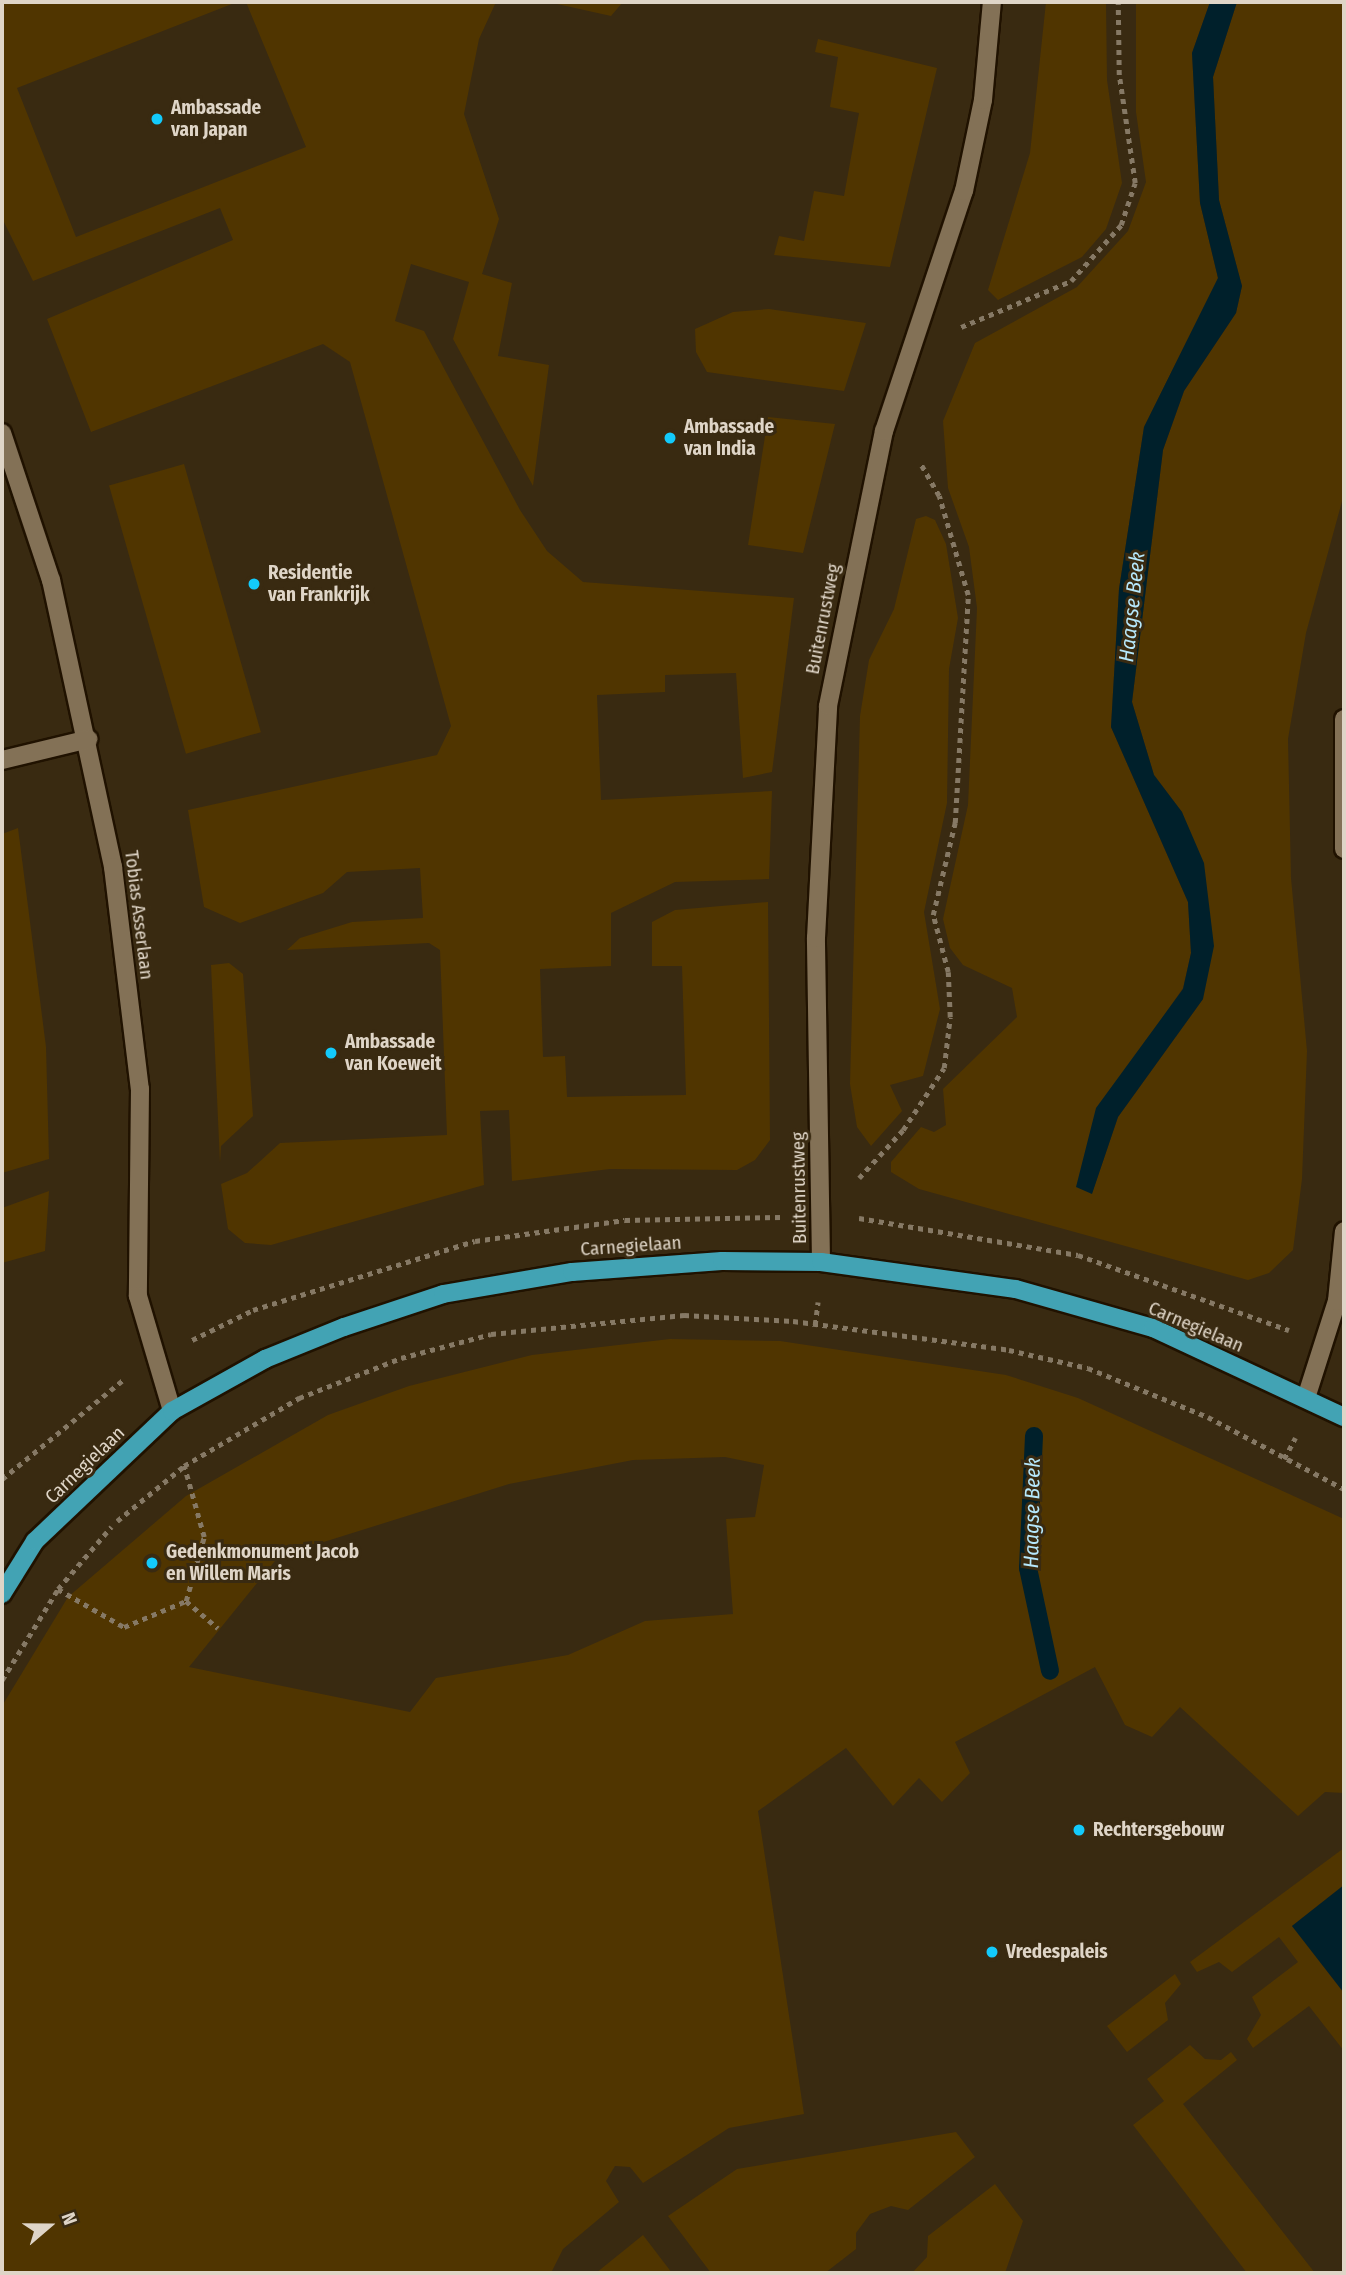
<!DOCTYPE html>
<html>
<head>
<meta charset="utf-8">
<style>
	body { margin:0 }
	#map { position:relative; width:1346px; height:2275px; overflow:hidden; background:#392a11; font-family:"Fira Sans Condensed",sans-serif }
	div>[style] { position:absolute }
	.green>* { inset:0; background:#503500; transform-origin:0 0 }
	.water>* { inset:0; background:#00202b }
	.stream>* { height:18px; margin:-9px; padding:0 9px; transform-origin:9px; border-radius:9px; background:#00202b }
	.path>* { height:4.5px; margin-top:-2.25px; transform-origin:0; background:repeating-linear-gradient(90deg,#867965 0 5px,transparent 0 10px) }
	.roads { filter:drop-shadow(2px 0 #201200) drop-shadow(-2px 0 #201200) drop-shadow(0 2px #201200) drop-shadow(0 -2px #201200) }
	.minor>* { height:18px; margin:-9px; padding:0 9px; transform-origin:9px; border-radius:9px; background:#837156 }
	.major>* { height:18px; margin:-9px; padding:0 9px; transform-origin:9px; border-radius:9px; background:#42a3b4 }
	.dots>* { width:19px; height:19px; translate:-50% -50%; box-sizing:border-box; border:4px solid #392a11; border-radius:50% }
	span { translate:-50% -50%; white-space:nowrap; text-align:center; line-height:1.15; -webkit-text-stroke:6px #392a11; paint-order:stroke }
	.poi-label { font-size:19px; color:#dfd5c7; font-weight:700 }
	.left { translate:0 -50%; text-align:left }
	.street-label { font-size:19px; color:#dfd5c7 }
	.water-label { font-size:21px; color:#b6e8fc; font-style:italic }
	.frame { position:absolute; inset:0; border:4px solid #dfd5c7; pointer-events:none }
	.north { position:absolute; left:14px; top:2191px; width:70px; height:70px; -webkit-text-stroke:5px #392a11; paint-order:stroke; rotate:70deg; font-size:19px; font-weight:700; line-height:28px; text-align:center; color:#dfd5c7 }
	.north::after { content:''; display:block; margin:auto; width:24px; height:32px; background:#dfd5c7; clip-path:polygon(50% 0,100% 100%,50% 72%,0 100%) }
</style>
</head>
<body>
<div id="map">
	<div class="green">
		<i style="clip-path:polygon(2px 2px,237px 2px,17px 88px,76px 237px,306px 147px,246px 2px,496px 2px,479px 39px,464px 114px,499px 219px,482px 274px,512px 283px,498px 356px,549px 365px,533px 486px,453px 339px,469px 282px,411px 264px,395px 321px,424px 331px,520px 510px,547px 551px,583px 582px,794px 598px,772px 772px,743px 778px,736px 673px,665px 675px,665px 692px,597px 695px,601px 800px,772px 791px,769px 879px,675px 882px,611px 913px,611px 966px,540px 969px,543px 1057px,565px 1056px,567px 1097px,686px 1095px,682px 966px,652px 966px,652px 922px,675px 910px,768px 902px,770px 1140px,755px 1160px,737px 1170px,610px 1169px,512px 1181px,509px 1110px,480px 1111px,484px 1185px,271px 1245px,245px 1243px,228px 1229px,221px 1184px,247px 1173px,280px 1143px,447px 1135px,440px 950px,429px 943px,287px 950px,300px 938px,352px 922px,423px 918px,420px 868px,347px 872px,323px 893px,240px 923px,204px 907px,188px 810px,437px 755px,451px 726px,350px 362px,323px 344px,91px 432px,47px 319px,233px 240px,220px 208px,33px 281px,2px 218px)"></i>
		<i style="clip-path:polygon(548px 2px,623px 2px,611px 16px)"></i>
		<i style="clip-path:polygon(1046px 2px,1106px 2px,1107px 80px,1122px 183px,1106px 229px,1082px 257px,998px 300px,988px 290px,1030px 153px)"></i>
		<i style="clip-path:polygon(1136px 2px,1210px 2px,1192px 53px,1200px 203px,1218px 278px,1144px 427px,1119px 589px,1111px 727px,1188px 902px,1191px 953px,1183px 988px,1101px 1107px,1092px 1193px,1118px 1117px,1203px 999px,1182px 812px,1154px 775px,1132px 702px,1163px 450px,1184px 391px,1236px 313px,1242px 286px,1219px 200px,1213px 77px,1237px 2px,1344px 2px,1344px 494px,1306px 633px,1288px 739px,1291px 878px,1307px 1051px,1302px 1179px,1293px 1250px,1269px 1273px,1248px 1280px,919px 1189px,891px 1172px,891px 1162px,921px 1127px,934px 1132px,946px 1125px,943px 1089px,1017px 1017px,1012px 988px,963px 965px,950px 948px,943px 919px,968px 805px,977px 608px,969px 547px,948px 488px,943px 421px,975px 343px,1077px 287px,1128px 231px,1146px 182px,1136px 112px)"></i>
		<i style="clip-path:polygon(818px 39px,937px 68px,890px 267px,774px 255px,779px 236px,804px 241px,814px 191px,844px 196px,859px 113px,830px 107px,838px 57px,815px 52px)"></i>
		<i style="clip-path:polygon(769px 309px,866px 323px,844px 391px,707px 372px,696px 352px,695px 329px,733px 312px)"></i>
		<i style="clip-path:polygon(768px 417px,835px 424px,803px 553px,748px 545px)"></i>
		<i style="left:184px;top:464px;width:279px;height:78px;rotate:74deg"></i>
		<i style="clip-path:polygon(926px 516px,935px 520px,946px 544px,958px 618px,949px 669px,947px 803px,924px 912px,940px 1009px,923px 1076px,890px 1085px,902px 1111px,871px 1146px,857px 1127px,850px 1084px,860px 716px,869px 660px,894px 609px,916px 519px)"></i>
		<i style="clip-path:polygon(18px 828px,46px 1047px,49px 1159px,2px 1173px,2px 834px)"></i>
		<i style="clip-path:polygon(229px 963px,243px 974px,253px 1116px,221px 1146px,220px 1163px,211px 965px)"></i>
		<i style="clip-path:polygon(49px 1191px,45px 1251px,2px 1263px,2px 1208px)"></i>
		<i style="clip-path:polygon(evenodd,670px 1339px,780px 1341px,1006px 1375px,1078px 1398px,1344px 1519px,1344px 1793px,1325px 1792px,1298px 1816px,1180px 1707px,1152px 1737px,1125px 1725px,1095px 1667px,955px 1742px,970px 1773px,942px 1802px,919px 1778px,893px 1806px,846px 1748px,758px 1811px,804px 2114px,729px 2128px,643px 2183px,630px 2167px,615px 2166px,606px 2181px,619px 2202px,563px 2249px,551px 2273px,2px 2273px,2px 1706px,68px 1597px,186px 1496px,328px 1415px,409px 1386px,532px 1355px,670px 1339px,725px 1457px,764px 1465px,755px 1517px,726px 1519px,733px 1614px,645px 1621px,568px 1655px,436px 1678px,410px 1712px,189px 1667px,279px 1556px,509px 1484px,633px 1460px,725px 1457px)"></i>
		<i style="clip-path:polygon(1344px 1848px,1344px 1885px,1292px 1926px,1344px 1993px,1344px 2051px,1309px 2006px,1253px 2048px,1247px 2039px,1261px 2015px,1252px 1997px,1298px 1962px,1279px 1937px,1232px 1972px,1219px 1962px,1197px 1972px,1190px 1962px)"></i>
		<i style="clip-path:polygon(1175px 1974px,1181px 1984px,1165px 2003px,1168px 2020px,1127px 2052px,1107px 2026px)"></i>
		<i style="clip-path:polygon(1190px 2045px,1205px 2059px,1221px 2060px,1231px 2052px,1237px 2060px,1183px 2104px,1315px 2273px,1247px 2273px,1133px 2125px,1164px 2101px,1147px 2079px)"></i>
		<i style="clip-path:polygon(956px 2132px,975px 2157px,908px 2210px,891px 2206px,870px 2214px,856px 2233px,856px 2249px,825px 2273px,711px 2273px,668px 2216px,737px 2169px)"></i>
		<i style="clip-path:polygon(995px 2184px,1023px 2221px,1005px 2273px,912px 2273px,927px 2257px,928px 2236px)"></i>
		<i style="clip-path:polygon(643px 2235px,672px 2273px,596px 2273px)"></i>
	</div>
	<div class="water">
		<i style="clip-path:polygon(1210px 2px,1237px 2px,1213px 77px,1219px 200px,1242px 286px,1236px 313px,1184px 391px,1163px 450px,1132px 702px,1154px 775px,1182px 812px,1204px 863px,1214px 946px,1203px 999px,1118px 1117px,1092px 1194px,1076px 1187px,1096px 1108px,1183px 989px,1191px 953px,1188px 902px,1111px 727px,1119px 589px,1144px 427px,1218px 278px,1200px 203px,1192px 53px)"></i>
		<i style="clip-path:polygon(1344px 1885px,1344px 1993px,1292px 1926px)"></i>
	</div>
	<div class="stream">
		<i style="left:1034px;top:1436px;width:132px;rotate:92.6deg"></i>
		<i style="left:1028px;top:1568px;width:105px;rotate:77.9deg"></i>
	</div>
	<div class="path">
		<i style="left:961px;top:327px;width:119px;rotate:-22.7deg"></i>
		<i style="left:1071px;top:281px;width:75px;rotate:-48.2deg"></i>
		<i style="left:1121px;top:225px;width:44px;rotate:-71.6deg"></i>
		<i style="left:1135px;top:183px;width:109px;rotate:-98.4deg"></i>
		<i style="left:1119px;top:75px;width:73px;rotate:-90.8deg"></i>
		<i style="left:859px;top:1178px;width:65px;rotate:-47.5deg"></i>
		<i style="left:903px;top:1130px;width:74px;rotate:-56.5deg"></i>
		<i style="left:944px;top:1068px;width:51px;rotate:-83.3deg"></i>
		<i style="left:950px;top:1017px;width:45px;rotate:-92.5deg"></i>
		<i style="left:948px;top:972px;width:59px;rotate:-104.7deg"></i>
		<i style="left:933px;top:915px;width:95px;rotate:-76.6deg"></i>
		<i style="left:955px;top:823px;width:228px;rotate:-86.7deg"></i>
		<i style="left:968px;top:595px;width:103px;rotate:-106.3deg"></i>
		<i style="left:939px;top:496px;width:39px;rotate:-120deg"></i>
		<i style="left:859px;top:1218px;width:222px;rotate:9.6deg"></i>
		<i style="left:1078px;top:1255px;width:224px;rotate:19.6deg"></i>
		<i style="left:815px;top:1325px;width:23px;rotate:-83deg"></i>
		<i style="left:192px;top:1340px;width:68px;rotate:-26.2deg"></i>
		<i style="left:253px;top:1310px;width:232px;rotate:-17.3deg"></i>
		<i style="left:475px;top:1241px;width:151px;rotate:-8deg"></i>
		<i style="left:625px;top:1220px;width:158px;rotate:-1.1deg"></i>
		<i style="left:1284px;top:1459px;width:24px;rotate:-62deg"></i>
		<i style="left:2px;top:1479px;width:158px;rotate:-39.3deg"></i>
		<i style="left:117px;top:1521px;width:87px;rotate:-39.4deg"></i>
		<i style="left:184px;top:1466px;width:134px;rotate:-30.6deg"></i>
		<i style="left:299px;top:1398px;width:110px;rotate:-21.4deg"></i>
		<i style="left:401px;top:1358px;width:93px;rotate:-14.9deg"></i>
		<i style="left:491px;top:1334px;width:194px;rotate:-5.6deg"></i>
		<i style="left:684px;top:1315px;width:109px;rotate:3.2deg"></i>
		<i style="left:793px;top:1321px;width:218px;rotate:7.6deg"></i>
		<i style="left:1009px;top:1350px;width:81px;rotate:12.8deg"></i>
		<i style="left:1088px;top:1368px;width:130px;rotate:22.2deg"></i>
		<i style="left:1208px;top:1417px;width:154px;rotate:27.9deg"></i>
		<i style="left:58px;top:1589px;width:76px;rotate:29.9deg"></i>
		<i style="left:124px;top:1627px;width:67px;rotate:-22.8deg"></i>
		<i style="left:186px;top:1601px;width:66px;rotate:-74.3deg"></i>
		<i style="left:204px;top:1537px;width:74px;rotate:-105.7deg"></i>
		<i style="left:186px;top:1601px;width:42px;rotate:40.2deg"></i>
		<i style="left:2px;top:1680px;width:107px;rotate:-58.4deg"></i>
		<i style="left:58px;top:1589px;width:82px;rotate:-49.5deg"></i>
	</div>
	<div class="roads">
		<div class="minor">
			<i style="left:2px;top:433px;width:155px;rotate:71.6deg"></i>
			<i style="left:51px;top:580px;width:294px;rotate:77.8deg"></i>
			<i style="left:113px;top:867px;width:224px;rotate:83.1deg"></i>
			<i style="left:140px;top:1089px;width:207px;rotate:90.6deg"></i>
			<i style="left:138px;top:1296px;width:120px;rotate:73.5deg"></i>
			<i style="left:1344px;top:719px;width:130px;rotate:90deg"></i>
			<i style="left:2px;top:760px;width:89px;rotate:-13.6deg"></i>
			<i style="left:821px;top:1262px;width:324px;rotate:-90.9deg"></i>
			<i style="left:816px;top:938px;width:232px;rotate:-87deg"></i>
			<i style="left:828px;top:706px;width:281px;rotate:-78.5deg"></i>
			<i style="left:884px;top:431px;width:253px;rotate:-71.6deg"></i>
			<i style="left:964px;top:191px;width:93px;rotate:-78.2deg"></i>
			<i style="left:983px;top:100px;width:98px;rotate:-84.8deg"></i>
			<i style="left:1306px;top:1398px;width:102px;rotate:-72.3deg"></i>
			<i style="left:1337px;top:1301px;width:70px;rotate:-84.3deg"></i>
		</div>
		<div class="major">
			<i style="left:2px;top:1594px;width:62px;rotate:-58.1deg"></i>
			<i style="left:35px;top:1541px;width:189px;rotate:-43.5deg"></i>
			<i style="left:172px;top:1411px;width:107px;rotate:-29.2deg"></i>
			<i style="left:265px;top:1359px;width:85px;rotate:-22.1deg"></i>
			<i style="left:344px;top:1327px;width:104px;rotate:-18.4deg"></i>
			<i style="left:443px;top:1294px;width:131px;rotate:-9.7deg"></i>
			<i style="left:572px;top:1272px;width:150px;rotate:-4.2deg"></i>
			<i style="left:722px;top:1261px;width:99px;rotate:0.6deg"></i>
			<i style="left:821px;top:1262px;width:197px;rotate:7.9deg"></i>
			<i style="left:1016px;top:1289px;width:142px;rotate:15.9deg"></i>
			<i style="left:1153px;top:1328px;width:211px;rotate:25deg"></i>
		</div>
	</div>
	<div class="dots">
		<i style="left:157px;top:119px;background:#13cafb"></i>
		<i style="left:670px;top:438px;background:#13cafb"></i>
		<i style="left:254px;top:584px;background:#13cafb"></i>
		<i style="left:331px;top:1053px;background:#13cafb"></i>
		<i style="left:152px;top:1563px;background:#13cafb"></i>
		<i style="left:1079px;top:1830px;background:#13cafb"></i>
		<i style="left:992px;top:1952px;background:#13cafb"></i>
	</div>
	<div class="poi-label">
		<span class="left" style="left:171px;top:119px">Ambassade<br>van Japan</span>
		<span class="left" style="left:684px;top:438px">Ambassade<br>van India</span>
		<span class="left" style="left:268px;top:584px">Residentie<br>van Frankrijk</span>
		<span class="left" style="left:345px;top:1053px">Ambassade<br>van Koeweit</span>
		<span class="left" style="left:166px;top:1563px">Gedenkmonument Jacob<br>en Willem Maris</span>
		<span class="left" style="left:1093px;top:1830px">Rechtersgebouw</span>
		<span class="left" style="left:1006px;top:1952px">Vredespaleis</span>
	</div>
	<div class="street-label">
		<span style="left:823px;top:619px;rotate:-79deg">Buitenrustweg</span>
		<span style="left:139px;top:915px;rotate:83deg">Tobias Asserlaan</span>
		<span style="left:799px;top:1188px;rotate:-91deg">Buitenrustweg</span>
		<span style="left:631px;top:1246px;rotate:-4deg">Carnegielaan</span>
		<span style="left:1196px;top:1327px;rotate:23deg">Carnegielaan</span>
		<span style="left:85px;top:1465px;rotate:-44deg">Carnegielaan</span>
	</div>
	<div class="water-label">
		<span style="left:1132px;top:607px;rotate:-84deg">Haagse Beek</span>
		<span style="left:1032px;top:1513px;rotate:-89deg">Haagse Beek</span>
	</div>
	<div class="frame"></div>
	<div class="north">N</div>
</div>
</body>
</html>
